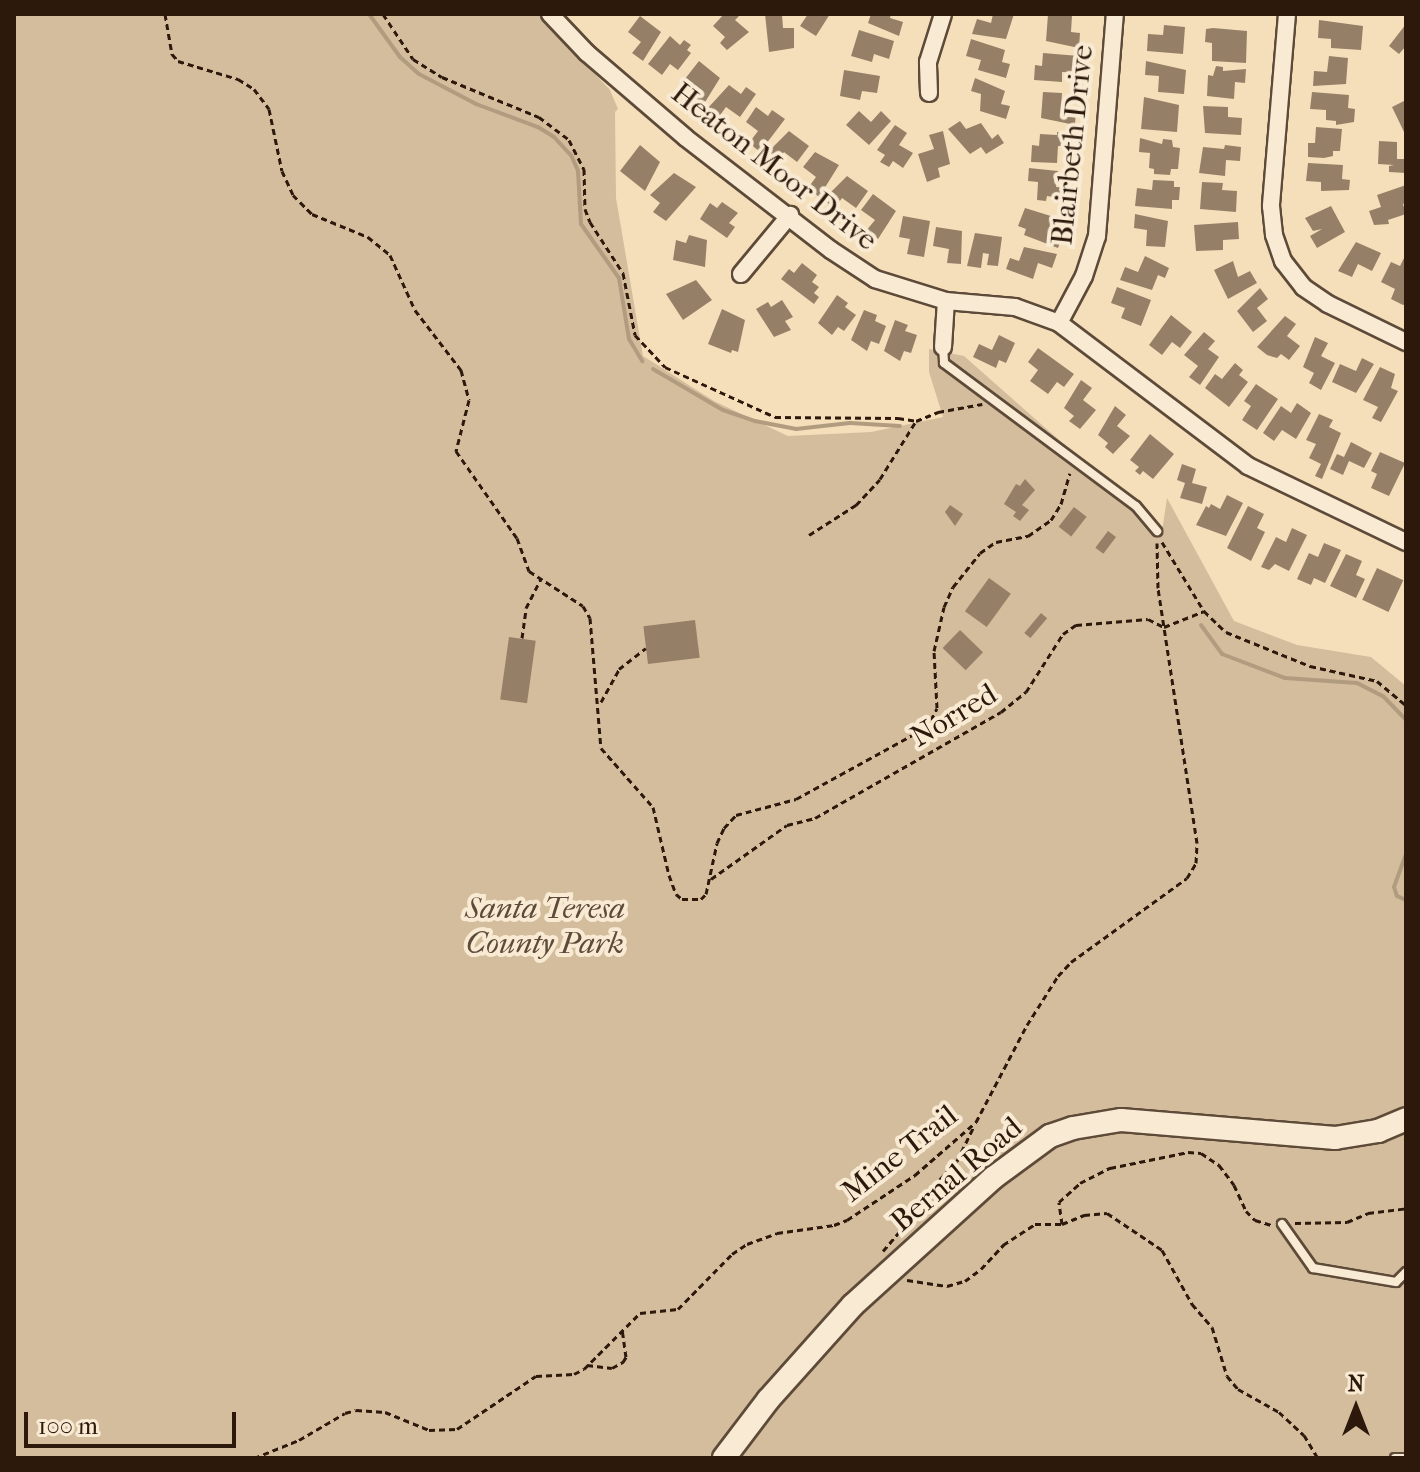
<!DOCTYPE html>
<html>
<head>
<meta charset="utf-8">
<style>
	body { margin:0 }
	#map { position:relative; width:1420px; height:1472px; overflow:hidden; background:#f5dfbb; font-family:"IM FELL French Canon",serif }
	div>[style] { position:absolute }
	.green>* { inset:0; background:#d3bd9d }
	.stream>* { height:4px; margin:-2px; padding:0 2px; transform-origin:2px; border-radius:2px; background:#b19c80 }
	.building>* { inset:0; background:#958067; transform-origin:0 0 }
	.path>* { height:3px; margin-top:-1.5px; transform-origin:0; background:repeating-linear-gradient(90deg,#2c190c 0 6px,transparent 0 10px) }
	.roads { filter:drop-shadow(2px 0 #5e4a38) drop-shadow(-2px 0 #5e4a38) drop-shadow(0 2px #5e4a38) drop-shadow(0 -2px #5e4a38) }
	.lane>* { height:8px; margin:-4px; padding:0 4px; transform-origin:4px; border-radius:4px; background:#f8ead3 }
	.street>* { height:16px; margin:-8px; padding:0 8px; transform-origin:8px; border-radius:8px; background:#f8ead3 }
	.secondary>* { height:22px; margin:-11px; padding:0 11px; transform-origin:11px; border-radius:11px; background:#f8ead3 }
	span { translate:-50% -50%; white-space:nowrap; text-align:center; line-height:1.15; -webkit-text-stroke:8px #f8ead3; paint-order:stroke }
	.street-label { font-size:30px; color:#2c190c }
	.park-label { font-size:30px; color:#5e4a38; font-style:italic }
	.frame { position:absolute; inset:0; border:16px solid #2c190c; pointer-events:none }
	.north { position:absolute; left:1316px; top:1368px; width:80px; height:80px; -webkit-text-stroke:6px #f8ead3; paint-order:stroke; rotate:0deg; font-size:22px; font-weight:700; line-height:32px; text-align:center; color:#2c190c }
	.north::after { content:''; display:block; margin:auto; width:28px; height:36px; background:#2c190c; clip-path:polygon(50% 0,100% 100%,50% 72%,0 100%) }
	.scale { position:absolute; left:24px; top:1412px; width:212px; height:36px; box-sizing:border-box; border:4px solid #2c190c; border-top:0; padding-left:10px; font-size:24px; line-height:28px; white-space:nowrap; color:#2c190c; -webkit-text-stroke:6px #f8ead3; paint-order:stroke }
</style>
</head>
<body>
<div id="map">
	<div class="green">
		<i style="clip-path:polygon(14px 14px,539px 14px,610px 90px,618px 109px,615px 112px,616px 198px,643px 356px,714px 401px,788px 436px,871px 432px,943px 417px,929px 372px,929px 349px,964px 356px,1162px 531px,1167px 498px,1234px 621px,1297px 645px,1371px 657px,1406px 686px,1406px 1458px,14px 1458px)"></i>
	</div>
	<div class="stream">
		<i style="left:369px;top:14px;width:53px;rotate:54.2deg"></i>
		<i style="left:400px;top:57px;width:25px;rotate:42deg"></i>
		<i style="left:419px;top:74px;width:64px;rotate:27.8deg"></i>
		<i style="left:476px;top:104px;width:66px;rotate:20.4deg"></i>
		<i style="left:538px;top:127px;width:19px;rotate:32deg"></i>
		<i style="left:554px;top:137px;width:25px;rotate:47deg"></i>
		<i style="left:571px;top:155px;width:17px;rotate:66deg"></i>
		<i style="left:578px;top:171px;width:53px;rotate:86.8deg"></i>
		<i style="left:581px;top:224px;width:66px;rotate:54.9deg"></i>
		<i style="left:619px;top:278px;width:62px;rotate:80.7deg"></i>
		<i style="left:629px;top:339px;width:26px;rotate:59deg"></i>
		<i style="left:653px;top:369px;width:81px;rotate:30.4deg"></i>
		<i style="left:723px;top:410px;width:34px;rotate:19deg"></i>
		<i style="left:755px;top:421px;width:42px;rotate:11deg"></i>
		<i style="left:796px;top:429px;width:54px;rotate:-6.3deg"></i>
		<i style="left:850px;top:423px;width:50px;rotate:3.4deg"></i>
		<i style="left:1201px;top:625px;width:36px;rotate:54deg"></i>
		<i style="left:1222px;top:654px;width:67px;rotate:20.9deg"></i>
		<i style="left:1285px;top:678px;width:72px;rotate:4deg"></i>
		<i style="left:1357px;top:683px;width:30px;rotate:27deg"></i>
		<i style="left:1384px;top:697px;width:32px;rotate:46deg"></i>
		<i style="left:1406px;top:854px;width:35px;rotate:110deg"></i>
		<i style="left:1394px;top:887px;width:9px;rotate:72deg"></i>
		<i style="left:1397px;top:896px;width:10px;rotate:24deg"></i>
	</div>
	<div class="building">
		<i style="clip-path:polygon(724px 14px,741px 14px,735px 20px,749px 32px,727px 50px,720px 43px,725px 37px,713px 26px)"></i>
		<i style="clip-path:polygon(765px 14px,782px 14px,783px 28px,794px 28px,794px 48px,769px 52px)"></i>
		<i style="clip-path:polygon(808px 14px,830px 14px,816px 36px,800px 26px)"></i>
		<i style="clip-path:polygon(871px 14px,891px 14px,890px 18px,903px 22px,899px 36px,868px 23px)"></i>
		<i style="clip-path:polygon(993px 14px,1014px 14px,1006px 39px,972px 34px,977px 19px,991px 23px)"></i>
		<i style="clip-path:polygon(1048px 14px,1072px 16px,1071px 32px,1080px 33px,1079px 48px,1046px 41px)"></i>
		<i style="clip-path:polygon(640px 16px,661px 32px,643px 61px,632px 53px,641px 42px,628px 32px)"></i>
		<i style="clip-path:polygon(1319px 20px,1363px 26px,1361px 50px,1331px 48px,1331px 39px,1318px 38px)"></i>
		<i style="clip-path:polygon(1406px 24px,1406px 46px,1399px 54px,1389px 46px)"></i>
		<i style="clip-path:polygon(1164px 25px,1185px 27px,1183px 54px,1147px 51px,1148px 34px,1163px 35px)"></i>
		<i style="clip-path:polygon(1213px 28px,1247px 31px,1246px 63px,1212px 61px,1212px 43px,1205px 42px,1206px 29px)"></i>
		<i style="clip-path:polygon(859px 30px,894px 41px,889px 59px,874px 54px,872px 62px,851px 56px)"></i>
		<i style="clip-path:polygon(670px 36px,680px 45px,684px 40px,691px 45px,687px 50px,691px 53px,678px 70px,670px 64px,662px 75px,648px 64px)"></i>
		<i style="clip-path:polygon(971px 39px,1005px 50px,1002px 62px,1010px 64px,1006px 78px,978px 70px,981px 60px,966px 56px)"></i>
		<i style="clip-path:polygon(1043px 53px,1079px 56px,1077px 73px,1062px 72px,1062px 82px,1034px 80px,1035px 65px,1042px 66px)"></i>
		<i style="clip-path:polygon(1329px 56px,1348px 58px,1346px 84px,1313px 86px,1314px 71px,1327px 72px)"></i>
		<i style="clip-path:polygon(699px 61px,720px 78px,702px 107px,691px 98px,697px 90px,694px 87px,691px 91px,681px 84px)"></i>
		<i style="clip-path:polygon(1146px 61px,1186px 70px,1184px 94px,1158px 92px,1159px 76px,1145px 75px)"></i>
		<i style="clip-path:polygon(1216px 66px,1223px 67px,1223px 71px,1246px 69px,1245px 83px,1235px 82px,1234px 99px,1207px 96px,1208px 75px,1213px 76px)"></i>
		<i style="clip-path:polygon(844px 70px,880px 76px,877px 93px,862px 91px,860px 100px,840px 96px)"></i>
		<i style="clip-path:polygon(975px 78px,1005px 91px,1001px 104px,1010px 106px,1006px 119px,980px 111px,981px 94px,971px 91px)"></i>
		<i style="clip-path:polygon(729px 85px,741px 94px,746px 87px,756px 94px,740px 117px,726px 107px,718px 118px,707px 109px)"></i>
		<i style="clip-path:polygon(1043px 92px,1062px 93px,1061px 109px,1076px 110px,1075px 125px,1041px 118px)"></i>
		<i style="clip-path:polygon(1312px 92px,1349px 95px,1348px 108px,1355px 109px,1354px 122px,1336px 125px,1336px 121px,1326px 120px,1326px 110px,1310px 109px)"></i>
		<i style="clip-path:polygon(1144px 97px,1179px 105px,1177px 132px,1141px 129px)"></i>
		<i style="clip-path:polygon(1406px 100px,1406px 136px,1392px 107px)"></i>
		<i style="clip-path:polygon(1203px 106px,1228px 107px,1228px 117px,1242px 118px,1241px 135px,1205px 133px)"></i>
		<i style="clip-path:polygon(756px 107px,768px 116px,772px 110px,785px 119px,760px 152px,749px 143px,758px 131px,746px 122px)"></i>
		<i style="clip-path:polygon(859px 111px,871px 122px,881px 111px,891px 121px,869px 145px,846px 125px)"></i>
		<i style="clip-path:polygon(960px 121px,966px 129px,981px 123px,992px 139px,998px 134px,1004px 143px,986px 154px,981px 147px,970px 154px,948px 129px)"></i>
		<i style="clip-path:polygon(895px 125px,907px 133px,899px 145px,913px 153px,903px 168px,893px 161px,889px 167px,880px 162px,885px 155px,877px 150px)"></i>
		<i style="clip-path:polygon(1316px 127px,1342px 129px,1340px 151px,1333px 151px,1333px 156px,1324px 158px,1308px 157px,1308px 143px,1315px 143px)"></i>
		<i style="clip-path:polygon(789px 131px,809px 146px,797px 162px,784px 152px,776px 163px,765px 155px)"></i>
		<i style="clip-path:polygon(943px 131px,950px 164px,938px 168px,940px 177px,927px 182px,918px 154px,934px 149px,929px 135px)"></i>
		<i style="clip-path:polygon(1057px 132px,1073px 133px,1072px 147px,1058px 146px,1057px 163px,1031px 162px,1032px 145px,1039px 146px,1040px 134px,1057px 135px)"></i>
		<i style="clip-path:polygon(1140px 138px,1162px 144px,1163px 139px,1172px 140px,1173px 147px,1180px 148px,1178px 169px,1171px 169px,1170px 175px,1154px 174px,1154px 169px,1149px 168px,1150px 153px,1139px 152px)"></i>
		<i style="clip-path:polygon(1379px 141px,1397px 142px,1397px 159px,1406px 159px,1406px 173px,1389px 172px,1389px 166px,1394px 165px,1378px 164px)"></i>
		<i style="clip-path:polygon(640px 145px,660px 162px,645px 191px,620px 171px)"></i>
		<i style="clip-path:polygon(1225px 145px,1241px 147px,1240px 161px,1226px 160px,1225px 176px,1199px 173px,1203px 147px,1224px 149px)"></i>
		<i style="clip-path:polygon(815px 152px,839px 165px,819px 197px,808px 188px,816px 177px,803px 167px)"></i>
		<i style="clip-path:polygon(1308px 163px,1343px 165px,1342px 179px,1350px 180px,1349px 190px,1321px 191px,1321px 182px,1306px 181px)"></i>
		<i style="clip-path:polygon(1029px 168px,1058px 171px,1056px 187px,1070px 188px,1068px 203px,1052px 201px,1053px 197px,1047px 196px,1046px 201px,1037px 200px,1038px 182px,1028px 181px)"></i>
		<i style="clip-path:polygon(674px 173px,696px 187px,666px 221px,653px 212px,660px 203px,650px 195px)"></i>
		<i style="clip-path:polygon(847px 176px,868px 191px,856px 208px,842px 198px,835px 208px,823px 200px)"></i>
		<i style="clip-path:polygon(1153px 180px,1174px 181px,1174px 187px,1180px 187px,1179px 200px,1172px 200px,1172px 209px,1135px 206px,1137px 188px,1152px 190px)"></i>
		<i style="clip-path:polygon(1202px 182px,1223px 183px,1222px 190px,1237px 191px,1236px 212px,1200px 209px)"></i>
		<i style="clip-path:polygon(1406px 185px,1406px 203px,1403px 204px,1406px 214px,1388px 220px,1389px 224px,1374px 225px,1369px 211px,1381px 207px,1377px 195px)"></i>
		<i style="clip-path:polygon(873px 194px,896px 211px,878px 239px,866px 231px,875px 220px,861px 210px)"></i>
		<i style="clip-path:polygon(722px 202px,738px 213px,729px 223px,735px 227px,727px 238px,700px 219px,710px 203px,717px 208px)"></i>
		<i style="clip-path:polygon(1331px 206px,1345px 232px,1317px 248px,1310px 236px,1322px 229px,1313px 231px,1305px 218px)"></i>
		<i style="clip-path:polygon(1025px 208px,1054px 217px,1050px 226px,1064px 231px,1058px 248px,1024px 235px,1026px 229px,1018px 226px)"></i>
		<i style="clip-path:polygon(1135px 214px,1168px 221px,1165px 247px,1146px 246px,1147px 230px,1134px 228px)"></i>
		<i style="clip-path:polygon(903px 216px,930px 221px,924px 257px,907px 254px,910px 239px,899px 237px)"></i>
		<i style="clip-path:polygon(1238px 222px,1239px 239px,1223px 240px,1223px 250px,1196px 251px,1194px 225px)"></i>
		<i style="clip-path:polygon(936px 227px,962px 231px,961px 264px,947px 263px,949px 249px,933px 246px)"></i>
		<i style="clip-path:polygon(975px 233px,1002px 237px,998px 266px,987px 265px,989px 254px,983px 253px,981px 268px,967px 266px)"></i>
		<i style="clip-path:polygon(689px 235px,707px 240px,705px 267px,673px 260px,676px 240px,686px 243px)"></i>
		<i style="clip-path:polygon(1356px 242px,1381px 253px,1372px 271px,1358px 264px,1352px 277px,1338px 271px)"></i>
		<i style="clip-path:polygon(1024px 247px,1057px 254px,1052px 268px,1038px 263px,1033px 279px,1006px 269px,1010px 258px,1019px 261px)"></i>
		<i style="clip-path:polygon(1406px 254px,1406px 304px,1403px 305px,1391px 299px,1395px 289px,1381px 282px,1391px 262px,1400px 266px)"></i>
		<i style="clip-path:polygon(1145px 256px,1169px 268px,1165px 278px,1158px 275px,1152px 290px,1120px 280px,1125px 267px,1138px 272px)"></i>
		<i style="clip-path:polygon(1233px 261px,1238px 277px,1250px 271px,1257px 283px,1228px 299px,1214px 270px)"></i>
		<i style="clip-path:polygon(802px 263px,817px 275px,812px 282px,819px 287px,814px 293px,819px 297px,814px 304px,781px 279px,789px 269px,794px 273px)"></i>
		<i style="clip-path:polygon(696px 280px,712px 300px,683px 320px,666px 294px)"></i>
		<i style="clip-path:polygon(1117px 287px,1151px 300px,1141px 326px,1121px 318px,1125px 308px,1111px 303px)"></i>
		<i style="clip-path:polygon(1260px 288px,1268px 299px,1257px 308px,1267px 321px,1253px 332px,1237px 311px)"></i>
		<i style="clip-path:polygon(837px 295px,848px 303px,845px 307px,856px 315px,844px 331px,838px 327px,832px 335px,818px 323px)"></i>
		<i style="clip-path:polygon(782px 300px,793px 317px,785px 321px,791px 330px,774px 337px,756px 309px,768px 302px,771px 307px)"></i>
		<i style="clip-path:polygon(722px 309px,745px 320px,738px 352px,732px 350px,731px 353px,708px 344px)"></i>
		<i style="clip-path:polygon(864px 310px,877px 315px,875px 321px,886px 326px,879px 344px,871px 341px,867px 351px,851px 340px)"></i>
		<i style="clip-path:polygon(1171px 315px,1192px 332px,1180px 348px,1172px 342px,1162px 355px,1149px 345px)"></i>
		<i style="clip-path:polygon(1285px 316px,1296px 324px,1287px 336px,1300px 346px,1289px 360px,1281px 354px,1277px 358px,1267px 355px,1257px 347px)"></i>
		<i style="clip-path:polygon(895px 320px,908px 325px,905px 331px,917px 335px,911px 353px,904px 351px,900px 361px,884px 351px)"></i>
		<i style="clip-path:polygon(1204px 332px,1215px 341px,1208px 349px,1219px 357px,1200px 385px,1189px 377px,1198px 366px,1184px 355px)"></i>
		<i style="clip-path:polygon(999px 335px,1015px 343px,1006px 363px,999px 360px,996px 368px,973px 357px,979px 344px,992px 350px)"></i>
		<i style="clip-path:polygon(1315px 337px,1328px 343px,1321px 356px,1335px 363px,1321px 390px,1309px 383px,1314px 373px,1303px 367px)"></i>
		<i style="clip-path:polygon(1038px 348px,1074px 374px,1064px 387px,1057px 382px,1048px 394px,1030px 381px,1038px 370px,1028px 362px)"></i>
		<i style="clip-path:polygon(1362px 358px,1374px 364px,1356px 393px,1332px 382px,1340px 364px,1356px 371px)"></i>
		<i style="clip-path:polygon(1235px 363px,1243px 370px,1239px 375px,1248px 382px,1229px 407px,1205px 388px,1215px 374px,1222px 379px)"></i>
		<i style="clip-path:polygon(1380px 367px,1395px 374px,1391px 388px,1398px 391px,1381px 422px,1372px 418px,1378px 407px,1363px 400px)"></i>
		<i style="clip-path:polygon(1081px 380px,1092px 388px,1083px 400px,1096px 410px,1080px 429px,1069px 421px,1074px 416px,1064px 408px)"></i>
		<i style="clip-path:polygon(1256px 384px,1278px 399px,1257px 430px,1242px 420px,1251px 406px,1244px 401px)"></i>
		<i style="clip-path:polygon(1297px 403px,1311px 413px,1296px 439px,1282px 430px,1274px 441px,1263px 433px,1281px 406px,1291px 413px)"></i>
		<i style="clip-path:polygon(1115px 406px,1126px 415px,1117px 426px,1130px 436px,1113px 454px,1105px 447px,1108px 443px,1098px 435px)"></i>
		<i style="clip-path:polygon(1319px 414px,1333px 420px,1329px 427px,1341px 433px,1322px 479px,1315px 476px,1321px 464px,1309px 458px,1316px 444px,1306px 440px)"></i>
		<i style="clip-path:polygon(1150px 434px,1174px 454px,1153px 479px,1143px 471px,1140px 475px,1135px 471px,1139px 467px,1130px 460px)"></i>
		<i style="clip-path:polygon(1351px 442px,1372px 453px,1364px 468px,1349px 461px,1343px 475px,1330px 469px,1337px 454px,1344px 457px)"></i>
		<i style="clip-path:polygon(1380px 452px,1405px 463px,1389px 496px,1371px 488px,1377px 474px,1371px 471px)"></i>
		<i style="clip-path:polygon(1182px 464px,1196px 469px,1192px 483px,1207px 487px,1202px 504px,1180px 498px,1185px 483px,1177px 480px)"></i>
		<i style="clip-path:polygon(1025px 479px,1035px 490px,1022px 505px,1029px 510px,1020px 521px,1013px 516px,1016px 512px,1004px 504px,1016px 484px,1020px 486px)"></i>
		<i style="clip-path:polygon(1227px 495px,1243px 503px,1226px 536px,1196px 525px,1206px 506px,1209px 508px,1211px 504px,1220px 509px)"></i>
		<i style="clip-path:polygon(950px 505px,963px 514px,955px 526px,945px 512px)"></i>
		<i style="clip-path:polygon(1248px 506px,1264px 514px,1257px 528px,1265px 532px,1251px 561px,1227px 548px)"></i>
		<i style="left:1074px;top:507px;width:16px;height:25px;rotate:38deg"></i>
		<i style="clip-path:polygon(1292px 528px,1307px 535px,1289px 571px,1275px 564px,1269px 570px,1261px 567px,1276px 537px,1286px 542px)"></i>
		<i style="left:1108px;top:531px;width:10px;height:21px;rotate:37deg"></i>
		<i style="clip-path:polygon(1324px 543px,1341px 550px,1325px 583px,1314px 578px,1311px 585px,1297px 579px,1309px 553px,1318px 557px)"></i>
		<i style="clip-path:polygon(1346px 554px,1362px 561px,1356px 575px,1365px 579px,1356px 598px,1330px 586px)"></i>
		<i style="left:1377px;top:568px;width:29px;height:35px;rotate:25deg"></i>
		<i style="left:989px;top:578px;width:27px;height:41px;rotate:36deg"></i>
		<i style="left:1041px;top:613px;width:8px;height:26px;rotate:40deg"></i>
		<i style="left:695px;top:620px;width:38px;height:52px;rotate:83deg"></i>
		<i style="left:960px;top:630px;width:32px;height:25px;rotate:44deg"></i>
		<i style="left:509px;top:637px;width:27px;height:63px;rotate:8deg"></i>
	</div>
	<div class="path">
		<i style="left:165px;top:14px;width:41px;rotate:80.1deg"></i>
		<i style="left:172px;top:54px;width:9px;rotate:49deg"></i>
		<i style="left:178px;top:61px;width:63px;rotate:16.7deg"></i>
		<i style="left:238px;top:79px;width:19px;rotate:32deg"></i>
		<i style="left:254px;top:89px;width:25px;rotate:53deg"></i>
		<i style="left:269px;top:109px;width:63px;rotate:78.2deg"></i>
		<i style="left:282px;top:171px;width:26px;rotate:65deg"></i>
		<i style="left:293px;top:195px;width:27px;rotate:45deg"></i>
		<i style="left:312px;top:214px;width:61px;rotate:22.3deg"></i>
		<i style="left:368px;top:237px;width:28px;rotate:39deg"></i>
		<i style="left:390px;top:255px;width:60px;rotate:65.6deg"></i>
		<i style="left:415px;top:310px;width:76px;rotate:52.5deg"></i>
		<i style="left:461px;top:370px;width:31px;rotate:75deg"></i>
		<i style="left:469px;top:400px;width:53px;rotate:104.3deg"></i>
		<i style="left:456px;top:451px;width:106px;rotate:55deg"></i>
		<i style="left:517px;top:538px;width:35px;rotate:70deg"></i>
		<i style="left:529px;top:571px;width:64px;rotate:32.9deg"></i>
		<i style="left:583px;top:606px;width:14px;rotate:60deg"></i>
		<i style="left:590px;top:618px;width:130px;rotate:85.2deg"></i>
		<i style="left:601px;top:748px;width:79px;rotate:48.6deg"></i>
		<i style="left:653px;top:807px;width:70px;rotate:76.8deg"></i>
		<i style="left:669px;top:875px;width:20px;rotate:70deg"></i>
		<i style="left:676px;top:894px;width:8px;rotate:40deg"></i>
		<i style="left:682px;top:899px;width:19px"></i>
		<i style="left:701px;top:899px;width:7px;rotate:-45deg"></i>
		<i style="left:706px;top:894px;width:52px;rotate:-77.8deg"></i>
		<i style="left:717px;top:843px;width:17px;rotate:-65deg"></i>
		<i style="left:724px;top:828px;width:18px;rotate:-47deg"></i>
		<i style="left:736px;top:815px;width:62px;rotate:-14.9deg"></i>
		<i style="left:796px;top:799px;width:137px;rotate:-28.8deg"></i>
		<i style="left:916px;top:733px;width:20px;rotate:-41deg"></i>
		<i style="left:931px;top:720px;width:13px;rotate:-63deg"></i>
		<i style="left:937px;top:708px;width:57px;rotate:-93deg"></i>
		<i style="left:934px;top:651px;width:45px;rotate:-77.2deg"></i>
		<i style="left:944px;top:607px;width:22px;rotate:-66deg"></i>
		<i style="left:953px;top:587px;width:43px;rotate:-51.5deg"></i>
		<i style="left:980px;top:553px;width:19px;rotate:-35deg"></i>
		<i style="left:996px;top:542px;width:33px;rotate:-11deg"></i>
		<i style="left:1028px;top:536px;width:28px;rotate:-35deg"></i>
		<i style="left:1051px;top:520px;width:19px;rotate:-58deg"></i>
		<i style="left:1061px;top:504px;width:32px;rotate:-74deg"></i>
		<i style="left:383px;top:14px;width:54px;rotate:56.3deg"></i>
		<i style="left:413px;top:59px;width:34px;rotate:32deg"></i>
		<i style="left:442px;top:77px;width:105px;rotate:22.4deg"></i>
		<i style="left:539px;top:117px;width:38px;rotate:37deg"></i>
		<i style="left:569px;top:140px;width:33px;rotate:63deg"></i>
		<i style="left:584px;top:169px;width:40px;rotate:88.6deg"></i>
		<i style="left:585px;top:209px;width:14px;rotate:69deg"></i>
		<i style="left:590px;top:222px;width:61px;rotate:57.1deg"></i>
		<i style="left:623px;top:273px;width:63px;rotate:79deg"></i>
		<i style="left:635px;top:335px;width:44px;rotate:46.8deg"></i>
		<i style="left:665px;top:367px;width:121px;rotate:24.4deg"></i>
		<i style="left:775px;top:417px;width:123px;rotate:0.5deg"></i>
		<i style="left:898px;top:418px;width:18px;rotate:9deg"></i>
		<i style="left:809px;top:535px;width:56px;rotate:-32.6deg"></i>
		<i style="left:856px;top:505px;width:35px;rotate:-47deg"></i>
		<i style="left:880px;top:479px;width:68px;rotate:-58.2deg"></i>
		<i style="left:916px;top:421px;width:24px;rotate:-22deg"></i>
		<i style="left:938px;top:412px;width:45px;rotate:-10.3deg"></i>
		<i style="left:1162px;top:542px;width:81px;rotate:58.7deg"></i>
		<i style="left:1204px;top:611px;width:30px;rotate:44deg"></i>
		<i style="left:1226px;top:632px;width:91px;rotate:22deg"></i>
		<i style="left:1310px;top:666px;width:69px;rotate:12.6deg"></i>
		<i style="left:1377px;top:681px;width:38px;rotate:40deg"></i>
		<i style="left:522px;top:638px;width:30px;rotate:-82deg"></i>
		<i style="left:526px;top:608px;width:33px;rotate:-63deg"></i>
		<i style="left:601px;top:702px;width:38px;rotate:-61deg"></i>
		<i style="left:619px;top:669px;width:34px;rotate:-38deg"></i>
		<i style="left:711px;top:879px;width:93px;rotate:-35.4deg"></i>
		<i style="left:787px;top:825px;width:29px;rotate:-14deg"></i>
		<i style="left:815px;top:818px;width:214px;rotate:-29.7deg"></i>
		<i style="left:1001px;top:712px;width:32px;rotate:-39deg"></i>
		<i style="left:1026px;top:692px;width:69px;rotate:-57.5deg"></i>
		<i style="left:1063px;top:634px;width:16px;rotate:-35deg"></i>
		<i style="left:1076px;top:625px;width:72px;rotate:-4.8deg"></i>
		<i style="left:1148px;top:619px;width:18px;rotate:27deg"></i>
		<i style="left:1164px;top:627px;width:43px;rotate:-21.8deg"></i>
		<i style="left:1295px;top:1223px;width:52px;rotate:-1.1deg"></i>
		<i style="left:1347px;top:1222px;width:23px;rotate:-23deg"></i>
		<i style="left:1368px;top:1213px;width:38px;rotate:-7deg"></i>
		<i style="left:1062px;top:1224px;width:24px;rotate:-22deg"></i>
		<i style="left:1084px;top:1215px;width:23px;rotate:-5deg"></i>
		<i style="left:1107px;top:1213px;width:66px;rotate:33.9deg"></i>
		<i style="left:1162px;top:1250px;width:62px;rotate:60.9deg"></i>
		<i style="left:1192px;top:1304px;width:30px;rotate:49deg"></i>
		<i style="left:1212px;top:1327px;width:51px;rotate:73deg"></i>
		<i style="left:1227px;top:1376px;width:17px;rotate:50deg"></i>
		<i style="left:1238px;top:1389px;width:47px;rotate:29.3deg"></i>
		<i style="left:1279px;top:1412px;width:34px;rotate:43deg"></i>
		<i style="left:1304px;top:1435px;width:27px;rotate:59deg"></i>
		<i style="left:883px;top:1251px;width:52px;rotate:-49.6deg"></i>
		<i style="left:917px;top:1211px;width:19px;rotate:-62deg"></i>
		<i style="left:926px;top:1194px;width:45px;rotate:-46.8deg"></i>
		<i style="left:957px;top:1161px;width:39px;rotate:-64deg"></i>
		<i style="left:907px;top:1280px;width:40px;rotate:8.5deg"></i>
		<i style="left:947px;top:1286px;width:19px;rotate:-16deg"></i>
		<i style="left:965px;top:1281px;width:20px;rotate:-37deg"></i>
		<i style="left:981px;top:1269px;width:33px;rotate:-47deg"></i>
		<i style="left:1003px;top:1245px;width:38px;rotate:-33deg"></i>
		<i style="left:1035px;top:1224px;width:27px"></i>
		<i style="left:1062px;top:1224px;width:22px;rotate:-98deg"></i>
		<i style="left:1059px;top:1202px;width:28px;rotate:-42deg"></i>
		<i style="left:1080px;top:1183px;width:34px;rotate:-27deg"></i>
		<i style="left:1110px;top:1168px;width:80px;rotate:-11.6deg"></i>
		<i style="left:1188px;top:1152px;width:13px;rotate:4deg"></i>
		<i style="left:1201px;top:1153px;width:22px;rotate:34deg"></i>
		<i style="left:1219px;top:1165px;width:25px;rotate:53deg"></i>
		<i style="left:1234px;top:1185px;width:29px;rotate:65deg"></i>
		<i style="left:1246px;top:1211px;width:13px;rotate:45deg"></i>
		<i style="left:1255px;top:1220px;width:17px;rotate:17deg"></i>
		<i style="left:587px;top:1365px;width:25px;rotate:7deg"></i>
		<i style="left:612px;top:1368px;width:13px;rotate:-29deg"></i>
		<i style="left:623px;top:1362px;width:6px;rotate:-59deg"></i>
		<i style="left:626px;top:1357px;width:28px;rotate:-98deg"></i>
		<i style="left:254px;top:1458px;width:48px;rotate:-21.8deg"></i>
		<i style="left:299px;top:1440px;width:53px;rotate:-30.4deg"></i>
		<i style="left:345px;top:1413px;width:11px;rotate:-15deg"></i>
		<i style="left:356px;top:1410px;width:29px;rotate:4deg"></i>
		<i style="left:385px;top:1412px;width:48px;rotate:22.2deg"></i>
		<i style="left:429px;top:1430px;width:28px;rotate:-2deg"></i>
		<i style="left:457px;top:1429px;width:95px;rotate:-33.9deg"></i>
		<i style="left:536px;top:1376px;width:38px;rotate:-3deg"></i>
		<i style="left:574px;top:1374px;width:11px;rotate:-27deg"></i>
		<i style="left:584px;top:1369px;width:79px;rotate:-45deg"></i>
		<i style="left:640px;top:1313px;width:38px;rotate:-6deg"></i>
		<i style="left:678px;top:1309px;width:77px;rotate:-45.5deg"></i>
		<i style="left:732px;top:1254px;width:18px;rotate:-34deg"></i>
		<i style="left:747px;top:1244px;width:32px;rotate:-20deg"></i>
		<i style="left:777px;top:1233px;width:58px;rotate:-8deg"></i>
		<i style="left:834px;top:1225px;width:14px;rotate:-21deg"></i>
		<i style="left:847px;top:1220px;width:82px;rotate:-33.5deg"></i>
		<i style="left:915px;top:1175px;width:81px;rotate:-41deg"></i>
		<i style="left:976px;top:1122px;width:110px;rotate:-62.3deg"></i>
		<i style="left:1027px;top:1025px;width:58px;rotate:-57.7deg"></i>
		<i style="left:1058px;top:976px;width:19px;rotate:-47deg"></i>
		<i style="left:1071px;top:962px;width:143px;rotate:-35.9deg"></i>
		<i style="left:1187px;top:878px;width:17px;rotate:-59deg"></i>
		<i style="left:1196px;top:863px;width:20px;rotate:-87deg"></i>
		<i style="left:1197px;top:843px;width:258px;rotate:-98.7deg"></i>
		<i style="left:1158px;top:588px;width:45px;rotate:-91.3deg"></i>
	</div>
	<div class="roads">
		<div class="lane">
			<i style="left:943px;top:347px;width:16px;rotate:86deg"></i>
			<i style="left:944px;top:363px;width:239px;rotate:36.7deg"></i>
			<i style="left:1136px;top:506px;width:33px;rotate:50deg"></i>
			<i style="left:1282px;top:1224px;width:54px;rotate:54.8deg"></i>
			<i style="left:1313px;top:1268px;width:84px;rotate:9.6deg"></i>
			<i style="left:1396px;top:1282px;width:14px;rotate:-45deg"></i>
			<i style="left:1395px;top:1458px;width:8px"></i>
		</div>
		<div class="street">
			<i style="left:550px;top:14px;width:54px;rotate:46.5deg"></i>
			<i style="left:587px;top:53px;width:130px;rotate:40.6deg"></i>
			<i style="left:686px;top:138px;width:183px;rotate:37.7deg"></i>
			<i style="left:831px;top:250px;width:53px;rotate:33.4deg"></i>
			<i style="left:875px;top:279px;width:74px;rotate:17.2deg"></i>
			<i style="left:946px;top:301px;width:69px;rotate:5deg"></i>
			<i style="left:1015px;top:307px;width:47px;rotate:20deg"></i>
			<i style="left:1059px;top:323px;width:237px;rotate:37.1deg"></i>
			<i style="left:1248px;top:466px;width:175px;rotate:25.7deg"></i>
			<i style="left:1287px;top:14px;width:193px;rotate:94.8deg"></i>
			<i style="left:1271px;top:206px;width:29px;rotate:84deg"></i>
			<i style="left:1274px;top:235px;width:28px;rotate:71deg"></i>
			<i style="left:1283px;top:261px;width:33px;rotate:52deg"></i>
			<i style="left:1303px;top:287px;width:30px;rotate:34deg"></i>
			<i style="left:1328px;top:304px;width:87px;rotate:26deg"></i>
			<i style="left:929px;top:93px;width:31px;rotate:-92deg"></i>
			<i style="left:928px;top:62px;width:50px;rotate:-72.6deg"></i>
			<i style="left:741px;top:274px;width:77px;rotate:-50.3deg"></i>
			<i style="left:1059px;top:323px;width:53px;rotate:-62deg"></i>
			<i style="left:1084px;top:276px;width:42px;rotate:-72deg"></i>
			<i style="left:1097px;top:236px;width:223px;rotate:-85.4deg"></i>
			<i style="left:943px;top:347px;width:46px;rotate:-86.3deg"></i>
		</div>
		<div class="secondary">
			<i style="left:724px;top:1458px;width:73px;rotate:-52.8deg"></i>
			<i style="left:768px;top:1400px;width:127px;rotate:-48.2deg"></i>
			<i style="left:853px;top:1305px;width:189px;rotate:-42.2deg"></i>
			<i style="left:993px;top:1178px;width:71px;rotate:-36.4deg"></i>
			<i style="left:1050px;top:1136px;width:24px;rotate:-19deg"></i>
			<i style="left:1073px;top:1128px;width:49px;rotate:-9.5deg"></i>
			<i style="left:1121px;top:1120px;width:215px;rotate:4.8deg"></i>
			<i style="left:1335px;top:1138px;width:44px;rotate:-9.2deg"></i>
			<i style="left:1378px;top:1131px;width:30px;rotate:-23deg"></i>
		</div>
	</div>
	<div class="street-label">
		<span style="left:1073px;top:145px;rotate:-84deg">Blairbeth Drive</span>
		<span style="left:774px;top:167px;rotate:38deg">Heaton Moor Drive</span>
		<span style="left:954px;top:716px;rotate:-31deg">Norred</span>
		<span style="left:900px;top:1154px;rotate:-38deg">Mine Trail</span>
		<span style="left:957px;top:1175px;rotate:-40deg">Bernal Road</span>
	</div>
	<div class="park-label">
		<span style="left:545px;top:926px">Santa Teresa<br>County Park</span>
	</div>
	<div class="frame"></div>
	<div class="north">N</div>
	<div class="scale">100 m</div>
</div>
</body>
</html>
